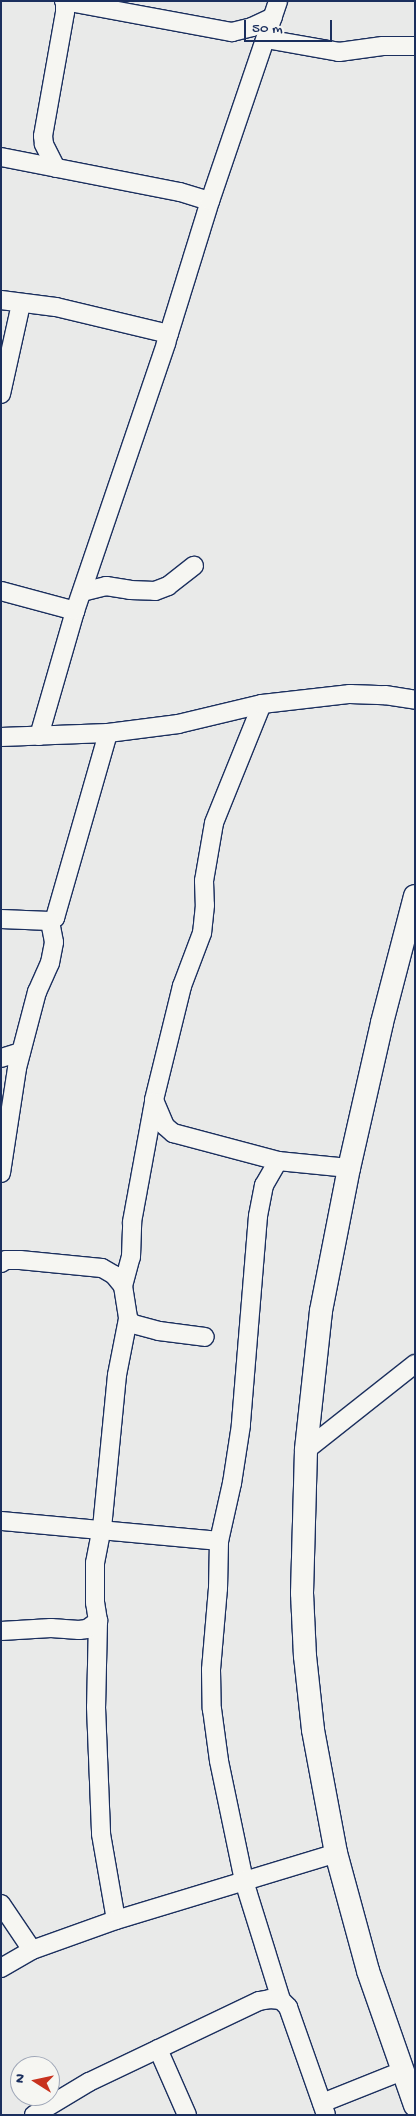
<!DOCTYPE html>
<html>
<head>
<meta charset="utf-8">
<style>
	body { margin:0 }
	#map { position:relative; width:416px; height:2116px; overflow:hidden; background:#e9eae9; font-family:"Gochi Hand",sans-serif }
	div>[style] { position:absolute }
	.roads { filter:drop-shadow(1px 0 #1b2f5e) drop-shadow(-1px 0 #1b2f5e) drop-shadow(0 1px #1b2f5e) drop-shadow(0 -1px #1b2f5e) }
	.minor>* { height:18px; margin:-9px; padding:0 9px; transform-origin:9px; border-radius:9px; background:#f6f6f2 }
	.major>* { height:22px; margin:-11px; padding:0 11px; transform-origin:11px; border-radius:11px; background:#f6f6f2 }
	span { translate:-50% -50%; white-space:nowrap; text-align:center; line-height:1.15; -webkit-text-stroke:4px #f6f6f2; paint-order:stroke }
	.frame { position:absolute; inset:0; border:2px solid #1b2f5e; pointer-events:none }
	.north { position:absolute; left:10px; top:2056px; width:50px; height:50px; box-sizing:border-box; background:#f6f6f2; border:1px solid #9ea6b7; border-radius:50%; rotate:280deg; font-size:14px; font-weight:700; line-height:20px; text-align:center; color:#1b2f5e }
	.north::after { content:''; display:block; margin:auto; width:18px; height:22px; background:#c8321e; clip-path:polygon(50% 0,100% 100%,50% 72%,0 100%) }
	.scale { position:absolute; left:244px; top:20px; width:88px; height:22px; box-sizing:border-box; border:2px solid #1b2f5e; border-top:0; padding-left:6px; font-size:15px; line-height:18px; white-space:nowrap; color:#1b2f5e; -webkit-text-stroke:4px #f6f6f2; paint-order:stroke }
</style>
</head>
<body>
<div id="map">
	<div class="roads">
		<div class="minor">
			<i style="left:64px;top:1px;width:171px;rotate:10.5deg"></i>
			<i style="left:232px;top:32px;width:21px;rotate:-14deg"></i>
			<i style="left:252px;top:27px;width:23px;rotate:-25deg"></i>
			<i style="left:266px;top:39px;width:74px;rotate:10.1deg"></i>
			<i style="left:339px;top:52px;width:44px;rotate:-7.8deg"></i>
			<i style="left:383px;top:46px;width:32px"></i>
			<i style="left:1px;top:157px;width:182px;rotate:11.1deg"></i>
			<i style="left:180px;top:192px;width:31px;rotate:17deg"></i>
			<i style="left:56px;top:168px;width:27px;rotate:-117deg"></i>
			<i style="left:44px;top:144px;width:8px;rotate:-97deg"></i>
			<i style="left:43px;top:136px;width:126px;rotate:-79.9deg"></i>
			<i style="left:65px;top:12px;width:10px;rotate:-90deg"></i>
			<i style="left:1px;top:300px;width:55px;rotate:7.3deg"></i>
			<i style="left:56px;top:307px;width:116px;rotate:13.4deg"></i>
			<i style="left:1px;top:394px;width:92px;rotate:-77.5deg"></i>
			<i style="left:1px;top:591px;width:77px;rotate:15.1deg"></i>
			<i style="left:82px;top:592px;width:25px;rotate:-14deg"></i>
			<i style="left:106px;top:586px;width:24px;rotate:9deg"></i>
			<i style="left:130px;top:590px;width:25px;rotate:2deg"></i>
			<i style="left:155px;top:591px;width:14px;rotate:-21deg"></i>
			<i style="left:168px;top:586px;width:33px;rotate:-38deg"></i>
			<i style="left:262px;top:704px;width:128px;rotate:112deg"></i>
			<i style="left:214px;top:823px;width:59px;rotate:99.8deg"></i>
			<i style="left:204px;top:881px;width:24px;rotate:88deg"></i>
			<i style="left:205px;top:905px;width:28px;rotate:96deg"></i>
			<i style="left:202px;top:933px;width:57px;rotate:110.7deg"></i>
			<i style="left:182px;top:986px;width:117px;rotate:103.8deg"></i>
			<i style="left:154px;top:1100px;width:28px;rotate:67deg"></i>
			<i style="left:165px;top:1126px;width:11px;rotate:41deg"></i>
			<i style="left:173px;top:1133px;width:109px;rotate:14.9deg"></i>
			<i style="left:278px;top:1161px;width:71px;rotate:5.6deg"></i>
			<i style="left:39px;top:736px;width:130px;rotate:-73.9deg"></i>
			<i style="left:75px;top:611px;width:283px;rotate:-71.2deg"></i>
			<i style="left:166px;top:343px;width:149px;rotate:-72.8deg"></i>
			<i style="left:210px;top:201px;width:211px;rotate:-71.2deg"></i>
			<i style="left:1px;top:737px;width:107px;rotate:-2.1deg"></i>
			<i style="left:108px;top:733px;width:71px;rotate:-7.3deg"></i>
			<i style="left:178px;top:724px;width:86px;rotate:-13.4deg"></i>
			<i style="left:262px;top:704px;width:89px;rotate:-6.5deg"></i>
			<i style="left:350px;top:694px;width:35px;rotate:2deg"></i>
			<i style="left:385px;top:695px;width:30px;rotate:9deg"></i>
			<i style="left:1px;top:919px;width:49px;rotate:2.3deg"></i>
			<i style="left:50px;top:921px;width:6px;rotate:-31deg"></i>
			<i style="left:55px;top:918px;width:192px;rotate:-74deg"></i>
			<i style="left:1px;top:1058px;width:21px;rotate:-17deg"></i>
			<i style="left:278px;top:1161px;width:28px;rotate:120deg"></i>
			<i style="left:264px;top:1185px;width:32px;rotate:101deg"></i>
			<i style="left:258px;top:1216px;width:210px;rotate:94.7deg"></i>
			<i style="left:241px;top:1425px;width:59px;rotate:98.8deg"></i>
			<i style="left:232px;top:1483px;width:59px;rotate:102.6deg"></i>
			<i style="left:219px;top:1541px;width:47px;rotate:91.2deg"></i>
			<i style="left:218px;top:1588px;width:82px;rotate:94.9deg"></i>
			<i style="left:211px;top:1670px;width:39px;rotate:89deg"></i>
			<i style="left:212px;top:1709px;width:52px;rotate:82.3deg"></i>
			<i style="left:219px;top:1761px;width:123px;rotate:78.2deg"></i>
			<i style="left:244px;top:1881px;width:125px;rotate:72.7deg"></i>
			<i style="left:1px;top:1173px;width:106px;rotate:-81.3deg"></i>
			<i style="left:17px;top:1068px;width:79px;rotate:-75.3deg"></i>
			<i style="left:37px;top:992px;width:32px;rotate:-66deg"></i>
			<i style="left:50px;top:963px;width:21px;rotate:-79deg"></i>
			<i style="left:54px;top:942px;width:21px;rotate:-101deg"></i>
			<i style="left:1px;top:1263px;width:6px;rotate:-31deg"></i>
			<i style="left:6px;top:1260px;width:14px"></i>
			<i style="left:20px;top:1260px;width:82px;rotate:5.6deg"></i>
			<i style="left:102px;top:1268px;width:14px;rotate:30deg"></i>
			<i style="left:114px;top:1275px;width:14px;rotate:51deg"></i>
			<i style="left:123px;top:1286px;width:33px;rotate:81deg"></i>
			<i style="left:128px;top:1319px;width:7px;rotate:45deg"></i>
			<i style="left:133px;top:1324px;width:27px;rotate:15deg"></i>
			<i style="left:159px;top:1331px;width:46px;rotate:7.4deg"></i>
			<i style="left:123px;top:1286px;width:30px;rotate:-75deg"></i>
			<i style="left:131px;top:1257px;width:35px;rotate:-88deg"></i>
			<i style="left:132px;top:1222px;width:122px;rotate:-79.6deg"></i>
			<i style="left:306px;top:1450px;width:139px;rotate:-38.3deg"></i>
			<i style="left:1px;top:1521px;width:219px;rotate:5.2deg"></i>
			<i style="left:98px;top:1621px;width:86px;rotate:91.3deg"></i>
			<i style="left:96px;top:1707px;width:127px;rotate:87.7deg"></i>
			<i style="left:101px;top:1834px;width:87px;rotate:80.1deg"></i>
			<i style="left:1px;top:1631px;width:50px;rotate:-3.4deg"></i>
			<i style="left:51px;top:1628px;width:28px;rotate:4deg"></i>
			<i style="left:79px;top:1630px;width:8px;rotate:-7deg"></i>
			<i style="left:87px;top:1629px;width:14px;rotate:-36deg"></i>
			<i style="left:98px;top:1621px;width:18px;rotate:-99deg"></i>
			<i style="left:95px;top:1603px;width:40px;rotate:-90deg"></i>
			<i style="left:95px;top:1563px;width:36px;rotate:-79deg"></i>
			<i style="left:102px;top:1528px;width:154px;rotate:-84.4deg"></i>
			<i style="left:117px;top:1375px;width:57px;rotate:-78.9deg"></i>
			<i style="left:1px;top:1904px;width:55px;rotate:56deg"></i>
			<i style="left:1px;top:1968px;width:36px;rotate:-30deg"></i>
			<i style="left:32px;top:1950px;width:89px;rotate:-19.7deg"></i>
			<i style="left:116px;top:1920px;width:230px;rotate:-16.9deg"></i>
			<i style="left:158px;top:2049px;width:72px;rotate:66.3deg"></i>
			<i style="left:322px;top:2103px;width:86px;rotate:-21.8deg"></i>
			<i style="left:34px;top:2115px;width:64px;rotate:-31deg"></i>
			<i style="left:89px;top:2082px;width:188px;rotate:-25.5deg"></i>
			<i style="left:259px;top:2001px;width:11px;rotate:-10deg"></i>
			<i style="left:270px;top:1999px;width:11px;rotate:5deg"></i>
			<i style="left:281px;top:2000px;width:10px;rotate:45deg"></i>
			<i style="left:288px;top:2007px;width:114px;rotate:70.6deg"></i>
		</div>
		<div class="major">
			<i style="left:415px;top:896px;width:131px;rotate:104.6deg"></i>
			<i style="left:382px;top:1023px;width:149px;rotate:102.8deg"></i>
			<i style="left:349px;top:1168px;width:146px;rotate:101.1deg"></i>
			<i style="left:321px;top:1311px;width:140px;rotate:96.2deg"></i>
			<i style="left:306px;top:1450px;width:143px;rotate:91.6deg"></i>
			<i style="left:302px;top:1593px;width:63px;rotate:87.3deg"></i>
			<i style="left:305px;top:1656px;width:74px;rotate:83.8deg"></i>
			<i style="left:313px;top:1730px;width:125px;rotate:79.4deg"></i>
			<i style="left:336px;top:1853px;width:122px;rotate:74.8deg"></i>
			<i style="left:368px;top:1971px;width:142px;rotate:70.7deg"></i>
		</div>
	</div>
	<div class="frame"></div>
	<div class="north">N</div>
	<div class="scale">50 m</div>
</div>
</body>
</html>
